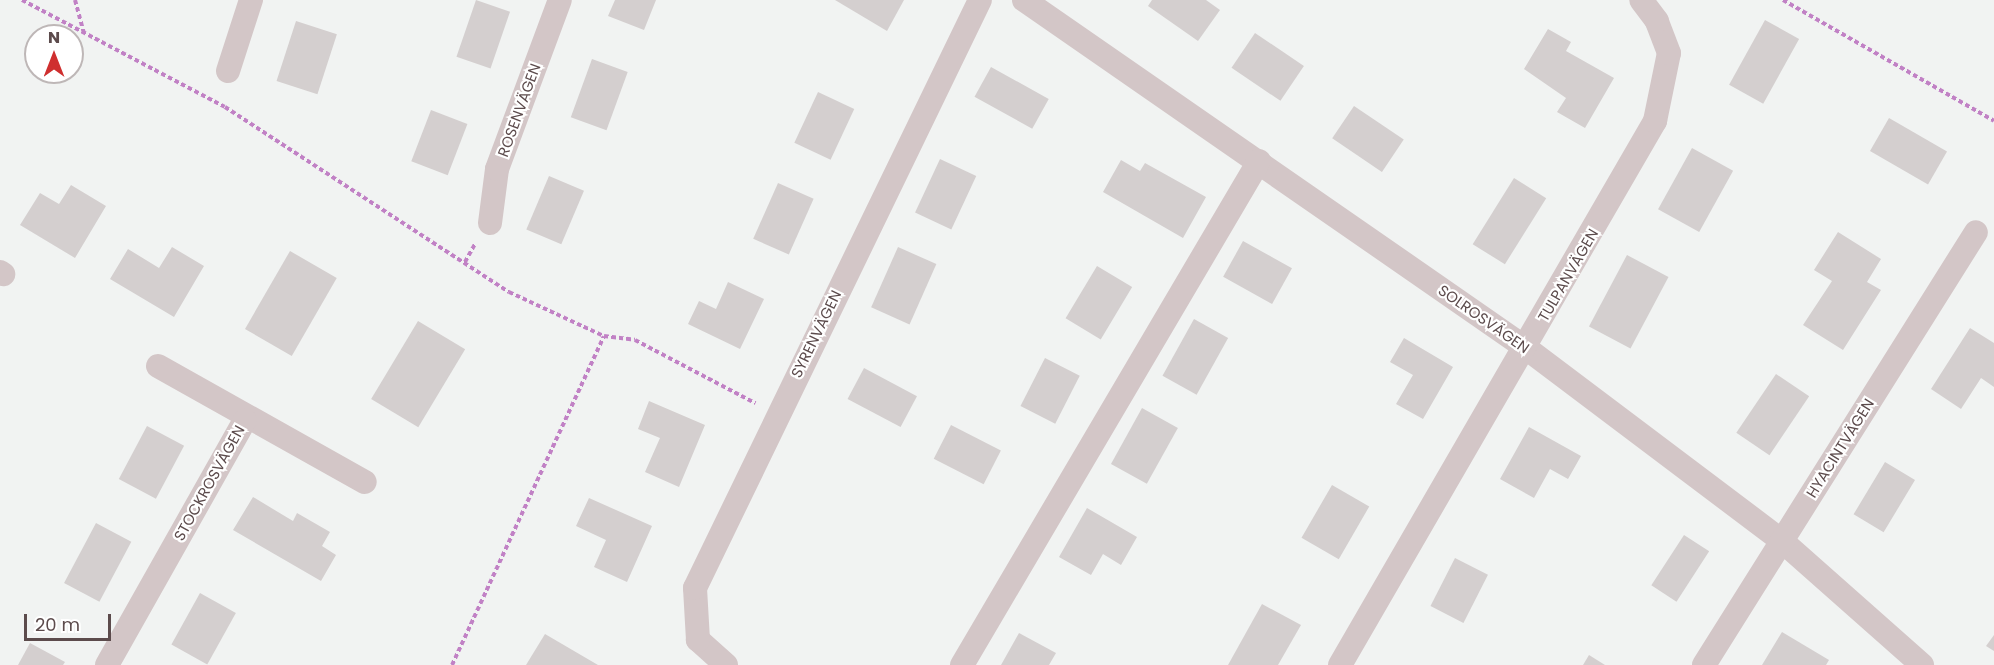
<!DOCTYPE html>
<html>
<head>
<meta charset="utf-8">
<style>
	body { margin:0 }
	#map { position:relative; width:1994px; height:665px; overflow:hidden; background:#f1f3f2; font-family:Poppins,sans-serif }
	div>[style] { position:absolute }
	.building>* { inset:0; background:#d4cfcf; transform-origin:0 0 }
	.path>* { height:4px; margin-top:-2px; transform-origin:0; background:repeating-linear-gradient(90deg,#c181c5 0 4.5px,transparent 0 7.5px) }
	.street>* { height:24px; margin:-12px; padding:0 12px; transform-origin:12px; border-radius:12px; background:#d3c6c7 }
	span { translate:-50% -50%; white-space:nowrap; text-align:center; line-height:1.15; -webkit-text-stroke:4.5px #fff; paint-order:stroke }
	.street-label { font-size:15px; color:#5c4b4c }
	.north { position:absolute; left:24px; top:24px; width:60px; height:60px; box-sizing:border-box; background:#fff; border:2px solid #beb7b7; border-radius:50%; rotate:0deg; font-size:16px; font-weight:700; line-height:24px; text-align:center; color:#5c4b4c }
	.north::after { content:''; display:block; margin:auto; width:21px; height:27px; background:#cf2f2f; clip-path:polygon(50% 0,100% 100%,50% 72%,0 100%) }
	.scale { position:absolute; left:24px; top:614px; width:87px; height:27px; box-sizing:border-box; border:3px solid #5c4b4c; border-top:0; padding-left:8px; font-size:18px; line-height:21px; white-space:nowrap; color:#5c4b4c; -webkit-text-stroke:4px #fff; paint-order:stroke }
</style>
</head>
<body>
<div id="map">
	<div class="building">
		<i style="left:476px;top:0;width:36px;height:60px;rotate:19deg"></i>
		<i style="clip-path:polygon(615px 0,656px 0,644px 30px,608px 16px)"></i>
		<i style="clip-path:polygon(835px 0,904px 0,887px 31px)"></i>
		<i style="clip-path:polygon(1152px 0,1206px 0,1220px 10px,1198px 41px,1148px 6px)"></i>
		<i style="left:1765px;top:20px;width:39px;height:74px;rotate:29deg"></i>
		<i style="left:296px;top:21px;width:43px;height:63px;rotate:18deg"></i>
		<i style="clip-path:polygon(1548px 29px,1571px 42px,1566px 51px,1614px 78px,1585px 128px,1557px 112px,1566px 98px,1524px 69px)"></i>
		<i style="left:1255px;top:33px;width:59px;height:42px;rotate:34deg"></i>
		<i style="left:592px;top:59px;width:38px;height:62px;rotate:20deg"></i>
		<i style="left:991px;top:67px;width:66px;height:34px;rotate:29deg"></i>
		<i style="left:818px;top:92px;width:40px;height:56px;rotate:25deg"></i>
		<i style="left:1354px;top:106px;width:60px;height:39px;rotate:34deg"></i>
		<i style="left:431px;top:110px;width:39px;height:55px;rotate:21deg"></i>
		<i style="left:1889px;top:118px;width:67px;height:38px;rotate:30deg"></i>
		<i style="left:1692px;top:148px;width:47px;height:70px;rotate:29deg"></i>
		<i style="left:940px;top:159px;width:40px;height:59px;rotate:25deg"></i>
		<i style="clip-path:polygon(1121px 160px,1140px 171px,1145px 163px,1206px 197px,1183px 238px,1103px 192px)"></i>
		<i style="left:549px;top:176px;width:38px;height:58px;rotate:23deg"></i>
		<i style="left:1514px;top:178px;width:38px;height:78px;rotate:32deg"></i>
		<i style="left:778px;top:183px;width:39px;height:61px;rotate:24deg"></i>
		<i style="clip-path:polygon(71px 185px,106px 206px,75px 258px,20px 225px,40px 193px,59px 204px)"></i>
		<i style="clip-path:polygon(1838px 232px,1881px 259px,1867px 282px,1881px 290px,1843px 350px,1803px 325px,1832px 281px,1814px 270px)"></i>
		<i style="left:1243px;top:241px;width:56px;height:41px;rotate:29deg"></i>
		<i style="clip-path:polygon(172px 247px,204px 266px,174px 317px,110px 279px,128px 249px,159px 268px)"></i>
		<i style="left:898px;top:247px;width:42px;height:66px;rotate:24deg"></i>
		<i style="left:290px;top:251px;width:54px;height:90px;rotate:30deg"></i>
		<i style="left:1627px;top:255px;width:47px;height:81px;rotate:28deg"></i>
		<i style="left:1097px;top:266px;width:41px;height:61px;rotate:31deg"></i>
		<i style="clip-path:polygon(728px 282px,764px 299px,740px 349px,688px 324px,699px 301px,716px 309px)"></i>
		<i style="left:1194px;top:319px;width:39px;height:65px;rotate:29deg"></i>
		<i style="left:418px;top:321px;width:55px;height:91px;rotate:31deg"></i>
		<i style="clip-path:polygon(1970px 328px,1994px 343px,1994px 387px,1981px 378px,1961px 409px,1931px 389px)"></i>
		<i style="clip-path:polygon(1404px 338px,1453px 367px,1423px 419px,1396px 404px,1413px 375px,1390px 362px)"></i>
		<i style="left:1045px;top:358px;width:39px;height:54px;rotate:27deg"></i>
		<i style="left:864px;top:368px;width:60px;height:35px;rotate:28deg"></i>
		<i style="left:1776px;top:374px;width:40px;height:71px;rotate:34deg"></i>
		<i style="clip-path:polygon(649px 401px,705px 425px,679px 487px,645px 472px,660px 438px,638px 429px)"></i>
		<i style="left:1142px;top:408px;width:41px;height:64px;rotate:29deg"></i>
		<i style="left:951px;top:425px;width:56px;height:38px;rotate:27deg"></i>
		<i style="left:147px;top:426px;width:42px;height:60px;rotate:28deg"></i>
		<i style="clip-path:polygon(1529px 427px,1581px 456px,1568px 479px,1550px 469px,1534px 498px,1500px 479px)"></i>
		<i style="left:1885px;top:462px;width:35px;height:61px;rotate:31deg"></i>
		<i style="left:1332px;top:485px;width:43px;height:61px;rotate:30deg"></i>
		<i style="clip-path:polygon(253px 497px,293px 521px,297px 513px,330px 532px,322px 546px,336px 555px,321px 581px,233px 530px)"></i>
		<i style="clip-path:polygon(589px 498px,652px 526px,627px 582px,594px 567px,606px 540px,576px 526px)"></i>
		<i style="clip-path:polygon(1087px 508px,1137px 537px,1121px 565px,1103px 554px,1091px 575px,1059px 557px)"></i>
		<i style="left:96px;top:523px;width:40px;height:68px;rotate:28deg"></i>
		<i style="left:1684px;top:535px;width:30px;height:60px;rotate:33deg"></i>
		<i style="left:1455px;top:558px;width:37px;height:54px;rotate:27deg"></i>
		<i style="left:200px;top:593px;width:41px;height:59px;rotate:29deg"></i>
		<i style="clip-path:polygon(1262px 604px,1301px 625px,1278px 665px,1228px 665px)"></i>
		<i style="clip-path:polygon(1782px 632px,1829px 660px,1826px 665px,1762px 665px)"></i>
		<i style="clip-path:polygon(1019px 633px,1056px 653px,1049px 665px,1001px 665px)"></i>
		<i style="clip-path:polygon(545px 634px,598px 665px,526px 665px)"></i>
		<i style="clip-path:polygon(1994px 635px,1994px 651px,1986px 646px)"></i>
		<i style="clip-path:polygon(30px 643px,65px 662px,63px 665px,18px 665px)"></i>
		<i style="clip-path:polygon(1589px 655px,1605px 665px,1583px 665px)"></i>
	</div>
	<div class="path">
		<i style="left:22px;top:0;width:229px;rotate:27.8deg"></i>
		<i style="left:225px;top:107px;width:339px;rotate:33.1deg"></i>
		<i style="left:509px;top:292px;width:105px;rotate:24.9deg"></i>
		<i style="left:604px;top:336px;width:31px;rotate:7deg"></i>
		<i style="left:635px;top:340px;width:136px;rotate:27.7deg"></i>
		<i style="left:75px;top:0;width:34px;rotate:75deg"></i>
		<i style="left:1783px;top:0;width:243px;rotate:29.8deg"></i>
		<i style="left:465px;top:262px;width:21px;rotate:-61deg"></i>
		<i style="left:452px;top:665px;width:362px;rotate:-65.2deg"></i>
	</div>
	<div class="street">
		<i style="left:1024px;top:0;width:611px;rotate:34.73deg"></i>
		<i style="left:1526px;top:348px;width:321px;rotate:37deg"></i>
		<i style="left:1782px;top:541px;width:187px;rotate:41.5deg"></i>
		<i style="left:228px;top:71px;width:75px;rotate:-72.1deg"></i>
		<i style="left:490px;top:223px;width:54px;rotate:-82.6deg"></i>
		<i style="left:497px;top:169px;width:180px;rotate:-69.6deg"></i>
		<i style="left:0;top:272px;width:4px;rotate:34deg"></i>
		<i style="left:158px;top:366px;width:237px;rotate:29.3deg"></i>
		<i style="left:107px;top:665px;width:281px;rotate:-60.6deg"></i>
		<i style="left:726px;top:665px;width:38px;rotate:-138deg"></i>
		<i style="left:698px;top:640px;width:52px;rotate:-93.3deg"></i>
		<i style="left:695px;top:588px;width:653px;rotate:-64.14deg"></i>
		<i style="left:962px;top:665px;width:585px;rotate:-59.49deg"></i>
		<i style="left:1340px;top:665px;width:629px;rotate:-59.93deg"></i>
		<i style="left:1655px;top:121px;width:69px;rotate:-78.4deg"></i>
		<i style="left:1669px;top:53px;width:34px;rotate:-111deg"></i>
		<i style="left:1657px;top:21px;width:26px;rotate:-127deg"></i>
		<i style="left:1704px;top:665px;width:511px;rotate:-57.86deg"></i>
	</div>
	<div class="street-label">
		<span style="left:519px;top:110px;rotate:-70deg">ROSENVÄGEN</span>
		<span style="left:1568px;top:275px;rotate:-60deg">TULPANVÄGEN</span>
		<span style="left:1484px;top:319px;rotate:35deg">SOLROSVÄGEN</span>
		<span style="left:816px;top:334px;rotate:-64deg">SYRENVÄGEN</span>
		<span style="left:1840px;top:448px;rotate:-58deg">HYACINTVÄGEN</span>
		<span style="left:209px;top:483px;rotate:-61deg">STOCKROSVÄGEN</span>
	</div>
	<div class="north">N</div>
	<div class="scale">20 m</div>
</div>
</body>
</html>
